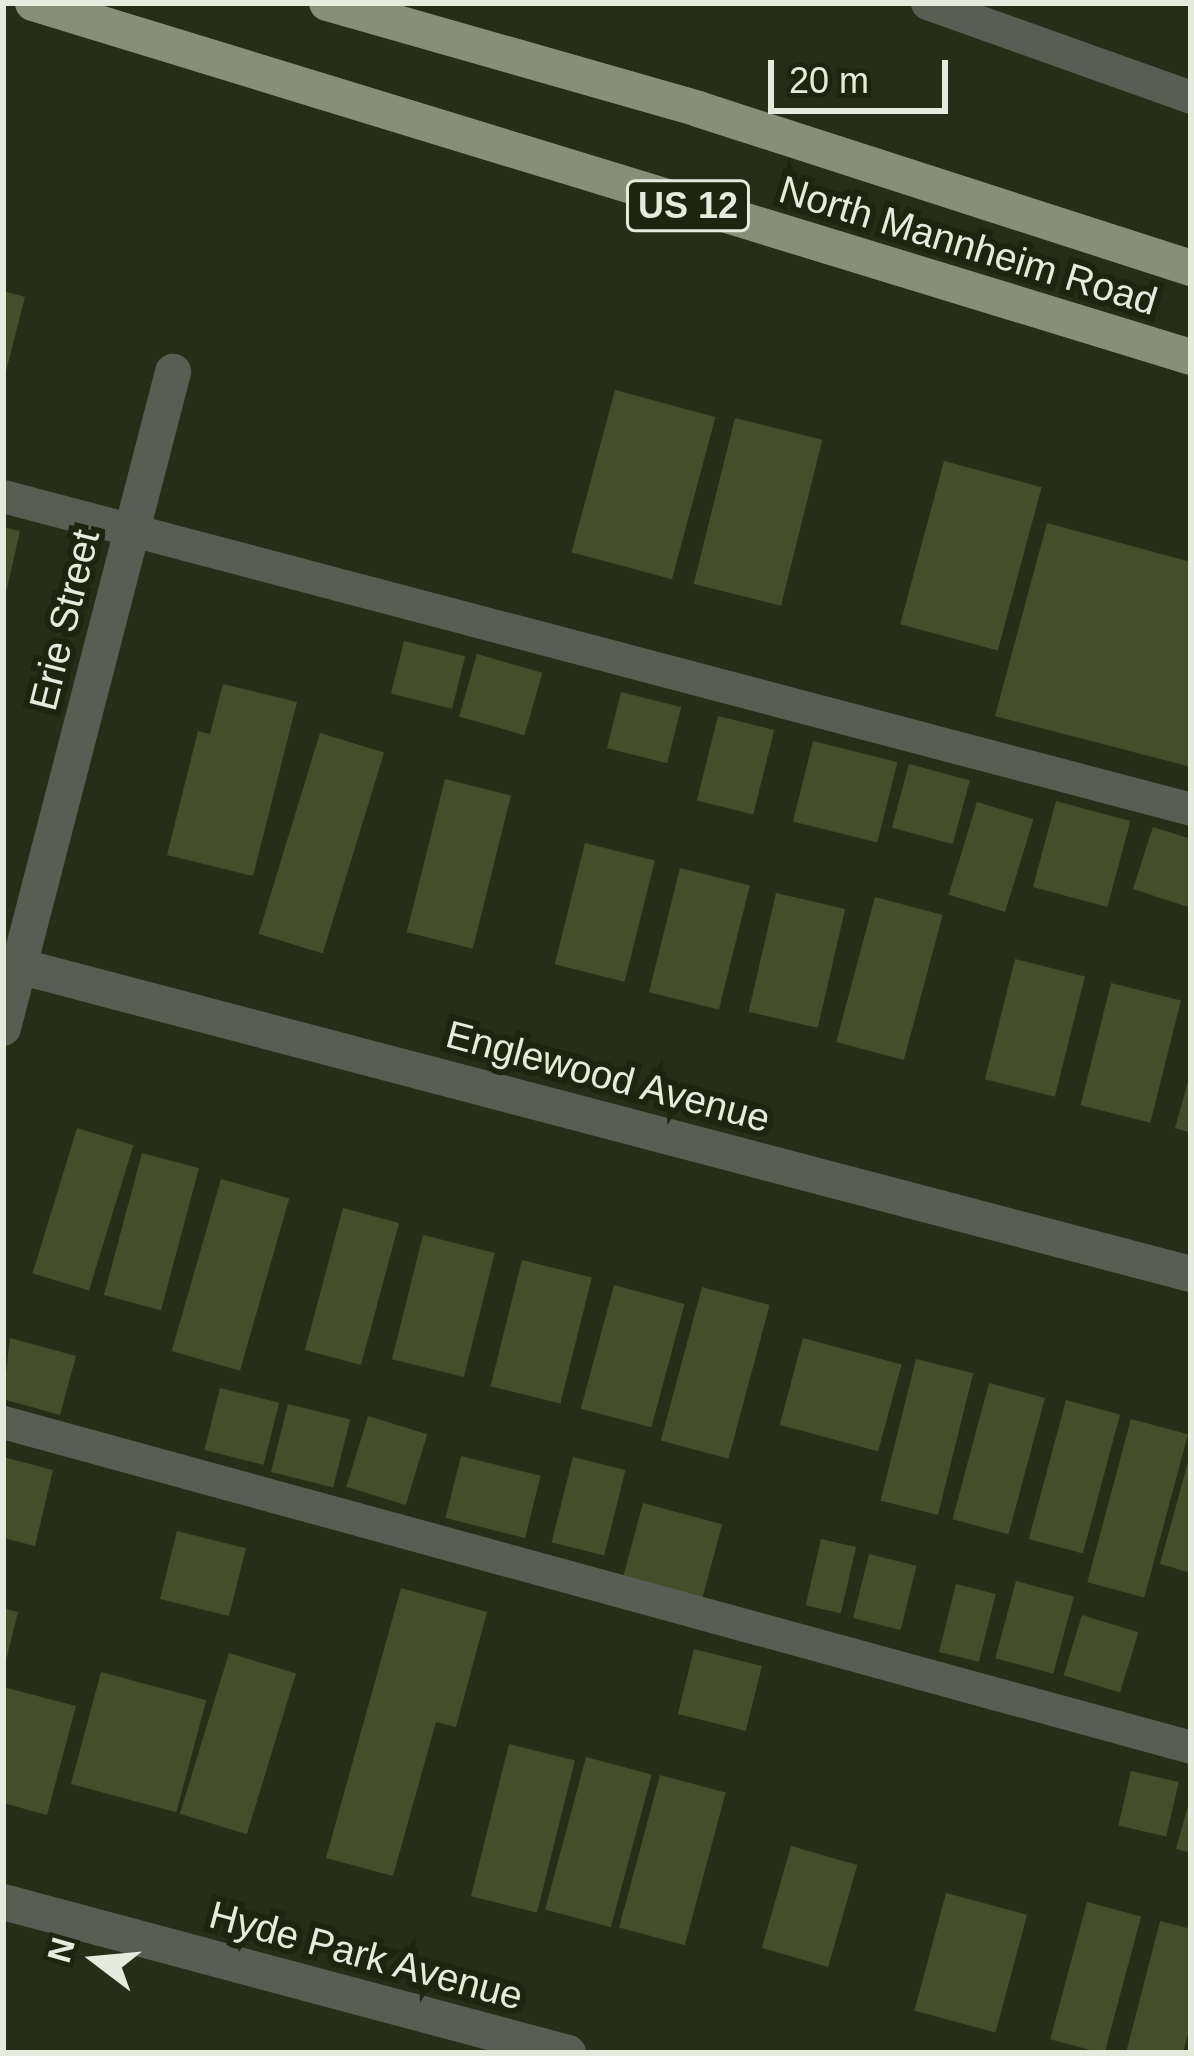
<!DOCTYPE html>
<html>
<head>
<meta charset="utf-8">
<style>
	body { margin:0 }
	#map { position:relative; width:1194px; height:2056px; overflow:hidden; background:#272e17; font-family:Helvetica,sans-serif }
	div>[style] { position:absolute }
	.building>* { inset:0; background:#444e2b; transform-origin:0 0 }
	.lane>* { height:33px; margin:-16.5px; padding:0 16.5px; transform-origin:16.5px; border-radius:16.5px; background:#5a5d53 }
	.street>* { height:36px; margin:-18px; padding:0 18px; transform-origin:18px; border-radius:18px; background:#5a5d53 }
	.primary>* { height:36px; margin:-18px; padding:0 18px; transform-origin:18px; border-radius:18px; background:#888f79 }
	span { translate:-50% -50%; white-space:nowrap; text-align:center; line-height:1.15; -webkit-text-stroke:12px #1e240e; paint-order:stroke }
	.shield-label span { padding:3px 9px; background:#1e240e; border:3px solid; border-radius:9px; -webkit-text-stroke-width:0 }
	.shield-label { font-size:36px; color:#e6ebdd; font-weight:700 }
	.street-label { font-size:39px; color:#e6ebdd }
	.frame { position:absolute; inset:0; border:6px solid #e6ebdd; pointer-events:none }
	.north { position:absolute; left:36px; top:1900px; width:120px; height:120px; -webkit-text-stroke:9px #1e240e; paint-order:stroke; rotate:286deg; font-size:33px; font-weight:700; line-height:48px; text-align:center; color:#e6ebdd }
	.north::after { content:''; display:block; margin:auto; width:42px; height:54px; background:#e6ebdd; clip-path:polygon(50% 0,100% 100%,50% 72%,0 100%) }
	.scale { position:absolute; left:768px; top:60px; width:180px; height:54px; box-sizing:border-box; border:6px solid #e6ebdd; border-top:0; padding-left:15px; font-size:36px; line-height:42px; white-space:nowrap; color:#e6ebdd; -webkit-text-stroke:9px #1e240e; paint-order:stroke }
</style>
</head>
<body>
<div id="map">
	<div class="building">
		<i style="clip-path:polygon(3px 291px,25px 297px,5px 375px,3px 375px)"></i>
		<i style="left:615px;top:390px;width:104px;height:168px;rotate:15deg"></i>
		<i style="left:735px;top:418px;width:90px;height:171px;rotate:14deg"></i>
		<i style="left:944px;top:461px;width:101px;height:169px;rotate:15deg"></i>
		<i style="clip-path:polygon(1047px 523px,1191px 562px,1191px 767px,995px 716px)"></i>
		<i style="clip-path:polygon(3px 527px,20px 531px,5px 597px,3px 597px)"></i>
		<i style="left:404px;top:641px;width:63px;height:54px;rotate:14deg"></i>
		<i style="left:477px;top:654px;width:68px;height:65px;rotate:16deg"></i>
		<i style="clip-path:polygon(223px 684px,297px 702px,253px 876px,167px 855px,198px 731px,210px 734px)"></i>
		<i style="left:621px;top:692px;width:62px;height:58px;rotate:14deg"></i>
		<i style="left:718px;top:716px;width:58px;height:87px;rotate:14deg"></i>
		<i style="left:320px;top:733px;width:67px;height:210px;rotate:17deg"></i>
		<i style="left:813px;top:741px;width:87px;height:83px;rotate:14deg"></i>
		<i style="left:909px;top:764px;width:63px;height:66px;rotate:15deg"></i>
		<i style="left:445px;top:779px;width:68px;height:158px;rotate:14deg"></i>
		<i style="left:1056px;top:801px;width:77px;height:89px;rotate:15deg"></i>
		<i style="left:977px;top:802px;width:59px;height:97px;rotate:17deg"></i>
		<i style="clip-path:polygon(1153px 827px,1191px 839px,1191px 908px,1133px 889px)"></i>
		<i style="left:585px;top:843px;width:72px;height:125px;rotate:14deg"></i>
		<i style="left:680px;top:868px;width:72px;height:128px;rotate:14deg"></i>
		<i style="left:776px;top:893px;width:71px;height:122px;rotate:13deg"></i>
		<i style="left:875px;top:897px;width:70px;height:150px;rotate:15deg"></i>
		<i style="left:1015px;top:959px;width:72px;height:124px;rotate:14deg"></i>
		<i style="left:1111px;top:983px;width:72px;height:126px;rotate:14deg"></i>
		<i style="clip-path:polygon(1190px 1075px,1191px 1075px,1191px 1133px,1175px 1128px)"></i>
		<i style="left:77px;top:1128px;width:59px;height:152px;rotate:17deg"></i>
		<i style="left:142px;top:1153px;width:59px;height:147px;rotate:15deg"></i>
		<i style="left:221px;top:1179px;width:71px;height:179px;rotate:16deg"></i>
		<i style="left:343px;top:1208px;width:58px;height:147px;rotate:15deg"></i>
		<i style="left:423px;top:1235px;width:74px;height:128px;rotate:14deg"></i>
		<i style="left:522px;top:1260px;width:72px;height:130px;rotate:14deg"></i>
		<i style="left:614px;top:1285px;width:73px;height:128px;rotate:15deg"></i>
		<i style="left:702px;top:1287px;width:70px;height:159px;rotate:15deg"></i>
		<i style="clip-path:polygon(10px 1338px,76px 1356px,60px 1415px,3px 1399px)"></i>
		<i style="left:803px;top:1338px;width:102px;height:90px;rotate:15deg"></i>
		<i style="left:916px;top:1359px;width:59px;height:146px;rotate:14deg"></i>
		<i style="left:989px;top:1383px;width:58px;height:141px;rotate:15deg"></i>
		<i style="left:220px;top:1388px;width:61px;height:64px;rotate:14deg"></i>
		<i style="left:1066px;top:1400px;width:56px;height:144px;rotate:15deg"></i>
		<i style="left:288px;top:1404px;width:64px;height:70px;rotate:14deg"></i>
		<i style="left:368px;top:1416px;width:62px;height:74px;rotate:17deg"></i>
		<i style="left:1131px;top:1419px;width:59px;height:169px;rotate:15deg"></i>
		<i style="clip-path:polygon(1190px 1455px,1191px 1455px,1191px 1573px,1160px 1564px)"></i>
		<i style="left:461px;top:1456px;width:82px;height:64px;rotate:14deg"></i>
		<i style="clip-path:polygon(3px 1457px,53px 1470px,35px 1546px,3px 1538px)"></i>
		<i style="left:573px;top:1457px;width:54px;height:88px;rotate:14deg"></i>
		<i style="left:643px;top:1503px;width:82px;height:79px;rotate:15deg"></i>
		<i style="left:177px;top:1531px;width:71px;height:70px;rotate:14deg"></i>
		<i style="left:821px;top:1539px;width:36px;height:68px;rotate:13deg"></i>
		<i style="left:869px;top:1554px;width:49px;height:66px;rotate:14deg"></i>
		<i style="left:1016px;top:1581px;width:60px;height:80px;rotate:15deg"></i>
		<i style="left:956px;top:1584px;width:41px;height:70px;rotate:14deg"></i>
		<i style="clip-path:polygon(401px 1588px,487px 1612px,456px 1727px,436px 1722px,393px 1876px,326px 1858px)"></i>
		<i style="clip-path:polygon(3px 1608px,18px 1612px,5px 1664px,3px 1664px)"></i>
		<i style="left:1082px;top:1615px;width:59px;height:63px;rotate:17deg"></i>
		<i style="left:694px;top:1649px;width:70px;height:67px;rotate:14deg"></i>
		<i style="left:229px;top:1653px;width:70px;height:168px;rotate:17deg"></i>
		<i style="left:101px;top:1672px;width:109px;height:116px;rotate:15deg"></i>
		<i style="clip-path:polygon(3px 1687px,76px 1706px,47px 1815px,3px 1803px)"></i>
		<i style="left:509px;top:1744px;width:68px;height:157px;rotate:14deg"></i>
		<i style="left:586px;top:1757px;width:68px;height:158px;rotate:15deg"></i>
		<i style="left:1131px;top:1771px;width:49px;height:56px;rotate:13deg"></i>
		<i style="left:660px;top:1775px;width:68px;height:158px;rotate:15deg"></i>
		<i style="clip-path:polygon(1190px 1799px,1191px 1799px,1191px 1853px,1176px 1849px)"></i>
		<i style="left:791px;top:1846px;width:69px;height:106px;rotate:16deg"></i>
		<i style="left:946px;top:1893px;width:84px;height:122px;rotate:15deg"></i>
		<i style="left:1087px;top:1902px;width:56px;height:142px;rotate:15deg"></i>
		<i style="clip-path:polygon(1160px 1921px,1191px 1929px,1191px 2023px,1183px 2053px,1126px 2053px)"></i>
	</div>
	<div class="lane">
		<i style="left:927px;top:3px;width:280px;rotate:19.6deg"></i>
		<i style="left:3px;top:496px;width:1229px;rotate:14.76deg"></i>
		<i style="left:3px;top:1422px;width:1232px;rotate:15.3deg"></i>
	</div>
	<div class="street">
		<i style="left:3px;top:962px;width:1228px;rotate:14.72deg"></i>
		<i style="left:3px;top:1028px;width:678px;rotate:-75.47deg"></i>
		<i style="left:3px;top:1902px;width:585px;rotate:14.96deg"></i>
	</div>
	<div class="primary">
		<i style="left:33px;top:3px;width:1211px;rotate:17deg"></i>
		<i style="left:327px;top:3px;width:386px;rotate:15.9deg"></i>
		<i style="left:698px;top:109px;width:518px;rotate:17.88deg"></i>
	</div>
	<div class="shield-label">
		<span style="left:688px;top:206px">US 12</span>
	</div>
	<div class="street-label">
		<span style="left:968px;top:246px;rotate:17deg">North Mannheim Road</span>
		<span style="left:65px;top:620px;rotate:-76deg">Erie Street</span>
		<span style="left:608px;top:1077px;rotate:15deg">Englewood Avenue</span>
		<span style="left:366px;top:1956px;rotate:15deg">Hyde Park Avenue</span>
	</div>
	<div class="frame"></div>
	<div class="north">N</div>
	<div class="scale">20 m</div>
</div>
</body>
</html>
